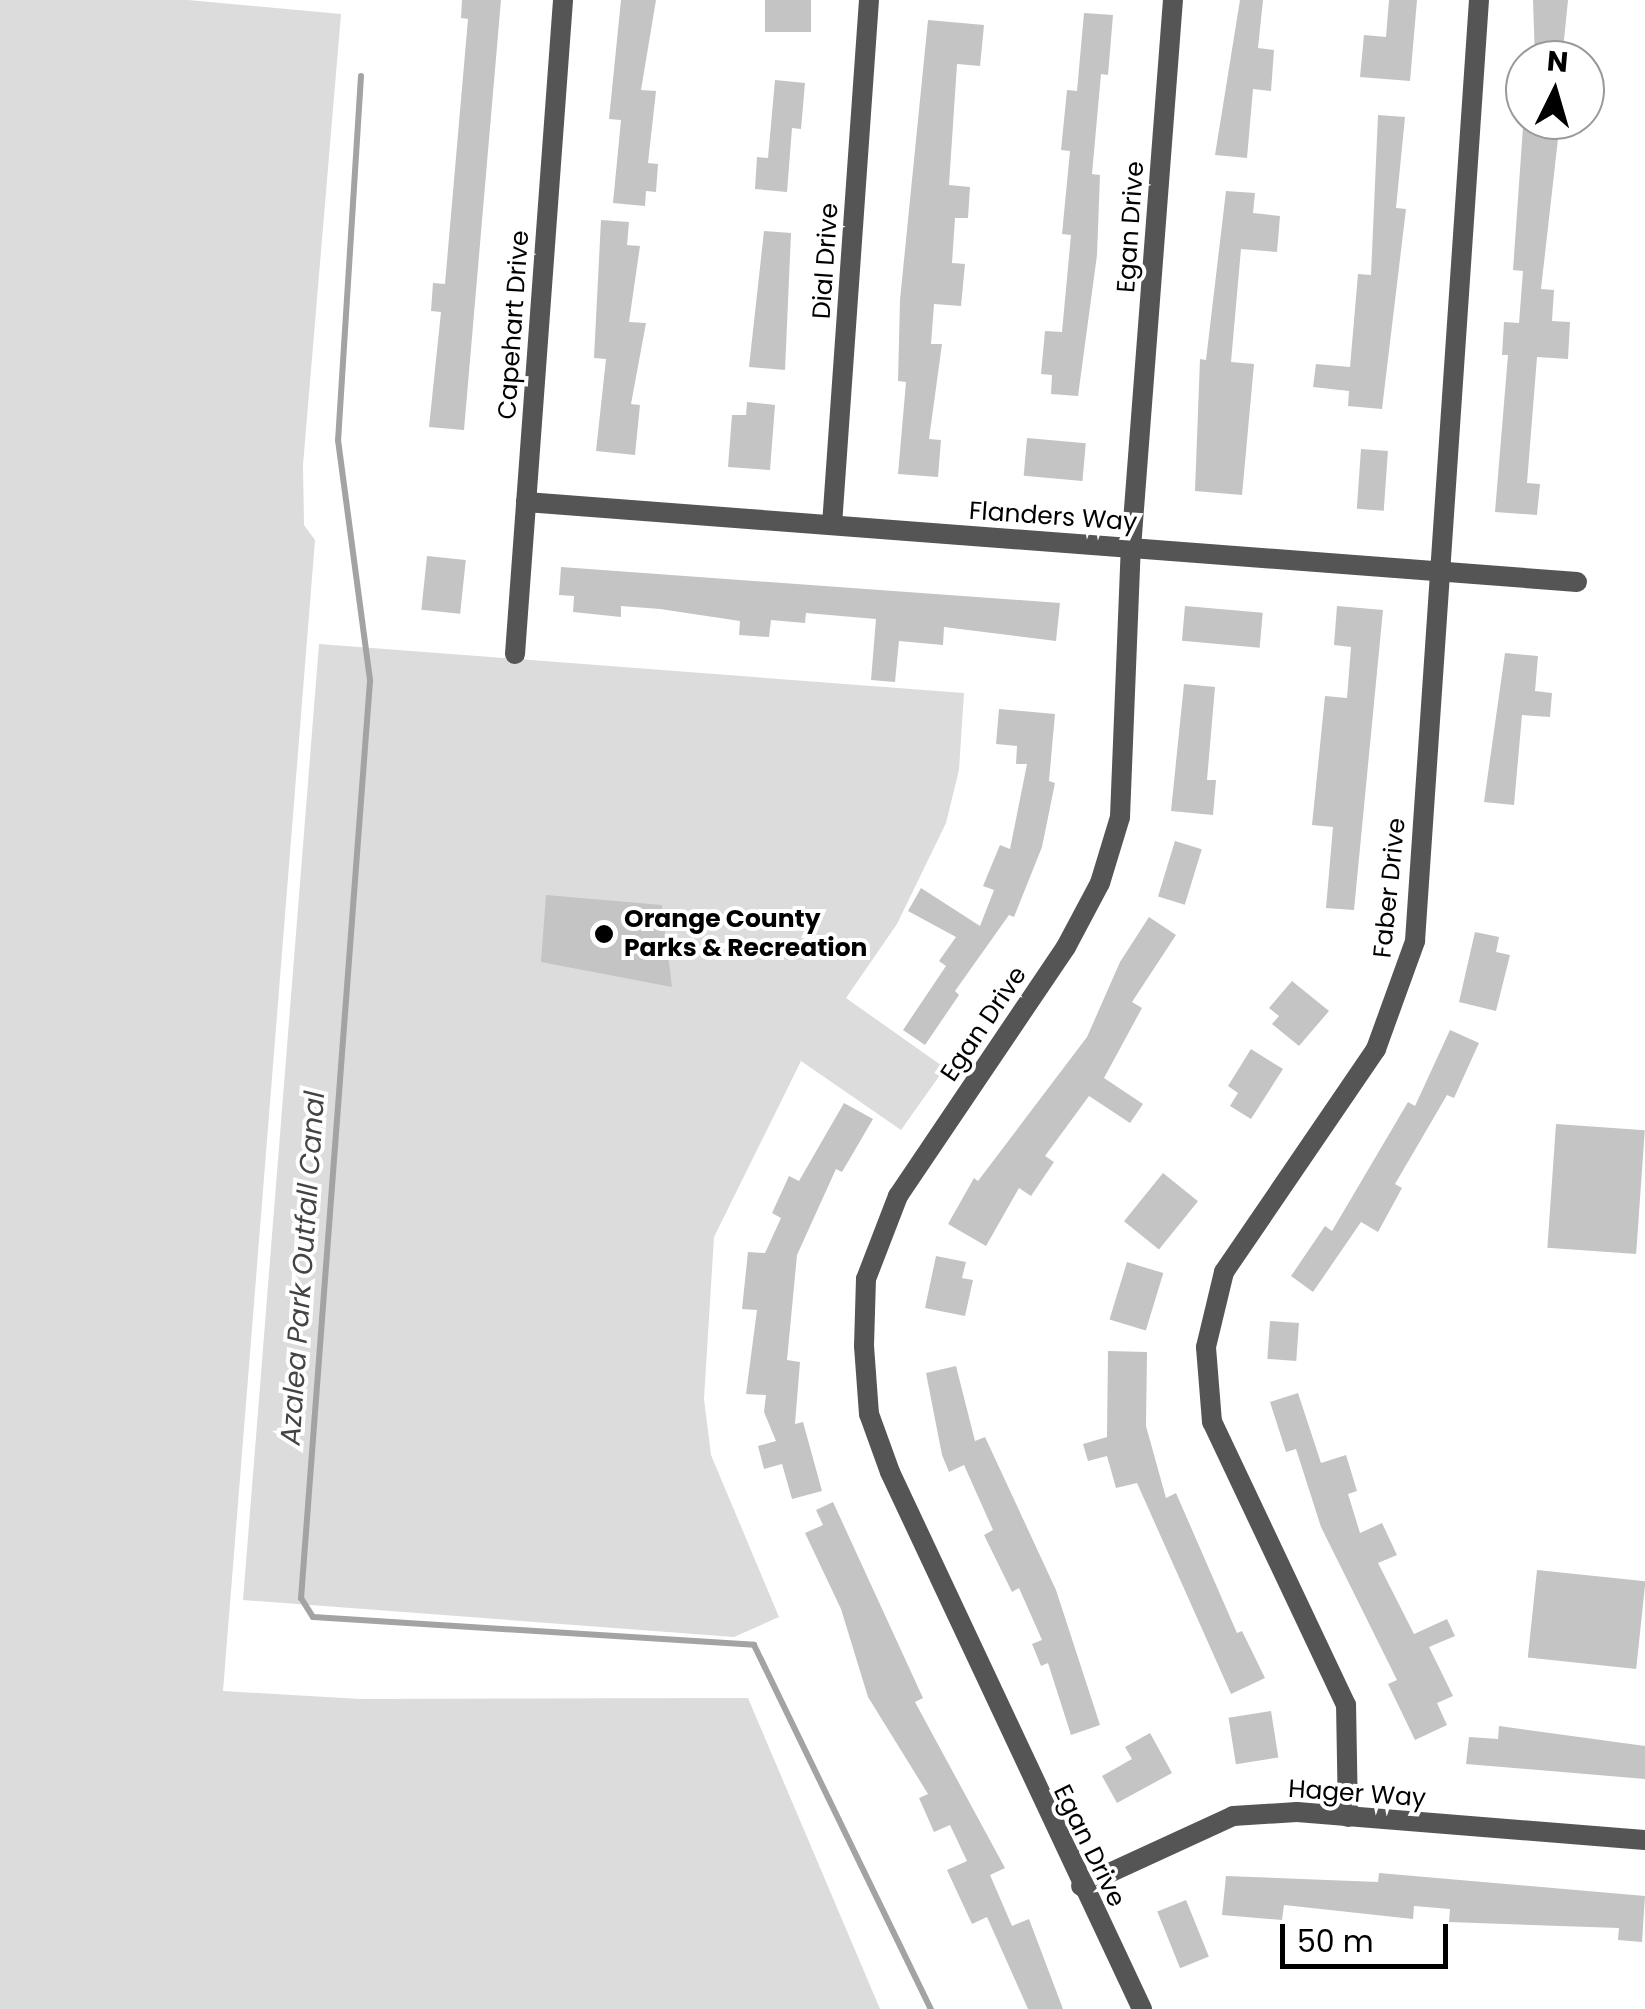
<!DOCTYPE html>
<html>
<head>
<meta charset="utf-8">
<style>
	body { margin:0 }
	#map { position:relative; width:1645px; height:2009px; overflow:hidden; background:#fff; font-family:Poppins,sans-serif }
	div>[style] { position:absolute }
	.green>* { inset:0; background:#dcdcdc }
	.stream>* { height:6px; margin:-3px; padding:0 3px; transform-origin:3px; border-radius:3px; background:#a3a3a3 }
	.building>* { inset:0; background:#c4c4c4; transform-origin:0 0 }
	.street>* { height:20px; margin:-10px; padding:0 10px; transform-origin:10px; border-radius:10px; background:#555 }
	.dots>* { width:28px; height:28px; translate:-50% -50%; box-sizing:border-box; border:5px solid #fff; border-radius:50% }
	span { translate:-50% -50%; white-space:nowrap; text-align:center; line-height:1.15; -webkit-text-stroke:8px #fff; paint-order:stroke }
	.street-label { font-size:25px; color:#000 }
	.poi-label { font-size:25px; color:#000; font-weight:700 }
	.left { translate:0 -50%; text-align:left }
	.water-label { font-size:28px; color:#444; font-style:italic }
	.north { position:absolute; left:1505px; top:40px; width:100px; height:100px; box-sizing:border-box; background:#fff; border:2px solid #999; border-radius:50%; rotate:5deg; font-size:28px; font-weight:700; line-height:40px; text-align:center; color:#000 }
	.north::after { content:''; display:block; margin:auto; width:35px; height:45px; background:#000; clip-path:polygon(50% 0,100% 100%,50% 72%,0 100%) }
	.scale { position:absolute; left:1280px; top:1924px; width:168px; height:45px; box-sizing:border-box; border:5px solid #000; border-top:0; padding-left:12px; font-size:30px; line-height:35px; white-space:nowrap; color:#000; -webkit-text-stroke:8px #fff; paint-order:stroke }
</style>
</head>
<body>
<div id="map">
	<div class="green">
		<i style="clip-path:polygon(0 0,188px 0,341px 14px,303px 465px,304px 525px,315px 540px,223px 1691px,360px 1699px,748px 1698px,880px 2009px,0 2009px)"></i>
		<i style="clip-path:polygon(319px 644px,964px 693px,959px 770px,946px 823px,897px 924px,846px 998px,945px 1068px,901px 1130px,801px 1061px,714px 1237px,704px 1399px,711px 1455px,779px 1617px,734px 1637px,243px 1600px)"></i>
	</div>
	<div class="stream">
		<i style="left:361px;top:76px;width:365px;rotate:93.6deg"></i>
		<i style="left:338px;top:440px;width:243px;rotate:82.4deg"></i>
		<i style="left:370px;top:681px;width:920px;rotate:94.3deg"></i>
		<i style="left:301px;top:1598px;width:22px;rotate:58deg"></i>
		<i style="left:313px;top:1617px;width:442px;rotate:3.6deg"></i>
		<i style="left:754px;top:1645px;width:405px;rotate:64.1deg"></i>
	</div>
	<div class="building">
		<i style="clip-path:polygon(462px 0,501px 0,464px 430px,429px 427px,441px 312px,431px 311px,433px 283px,445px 284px,468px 19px,461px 18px)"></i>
		<i style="clip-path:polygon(621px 0,656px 0,641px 90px,656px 91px,648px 163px,658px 164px,656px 192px,646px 191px,645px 206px,613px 203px,621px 120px,609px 119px)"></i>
		<i style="left:765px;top:0;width:46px;height:32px"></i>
		<i style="clip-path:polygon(1240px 0,1263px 0,1258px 48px,1274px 50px,1271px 91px,1253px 89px,1247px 158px,1215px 155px)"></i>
		<i style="clip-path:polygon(1389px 0,1417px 0,1410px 81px,1360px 77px,1364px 35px,1386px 37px)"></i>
		<i style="clip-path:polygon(1533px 0,1568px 0,1562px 60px,1535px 60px)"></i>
		<i style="clip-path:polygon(1084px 13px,1113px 15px,1108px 75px,1101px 74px,1092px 174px,1100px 175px,1097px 255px,1078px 396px,1051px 394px,1052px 375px,1041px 374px,1045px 331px,1062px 332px,1071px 235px,1062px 234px,1070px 151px,1061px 150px,1067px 90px,1077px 91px)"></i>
		<i style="clip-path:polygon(928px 20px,984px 25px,980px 66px,957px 64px,949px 185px,970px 187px,968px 218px,955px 218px,952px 263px,965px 264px,961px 306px,934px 304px,931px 344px,942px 344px,929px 439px,941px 440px,938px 477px,898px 474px,906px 382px,898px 381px,900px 300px)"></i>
		<i style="clip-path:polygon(775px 80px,805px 83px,801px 129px,792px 128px,787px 192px,755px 189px,757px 157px,768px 158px)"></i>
		<i style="clip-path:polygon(1378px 115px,1405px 117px,1396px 208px,1406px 209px,1382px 409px,1348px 406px,1349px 391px,1313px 387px,1316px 364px,1350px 367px,1358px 274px,1371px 275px)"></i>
		<i style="clip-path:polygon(1523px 127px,1559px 130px,1541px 289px,1554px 290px,1552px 321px,1570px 322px,1568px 359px,1537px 357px,1527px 483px,1540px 484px,1537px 515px,1495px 512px,1508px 355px,1502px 355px,1504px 322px,1519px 323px,1523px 271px,1513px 270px)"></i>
		<i style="clip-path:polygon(1226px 191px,1255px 193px,1253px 213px,1280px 216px,1277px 252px,1241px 249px,1231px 362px,1254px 364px,1242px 495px,1195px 491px,1200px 359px,1206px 360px)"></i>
		<i style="clip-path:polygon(601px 220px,629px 222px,627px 245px,640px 246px,629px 322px,646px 323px,631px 404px,640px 405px,635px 455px,596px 451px,606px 359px,594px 358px)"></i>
		<i style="clip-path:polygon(764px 231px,791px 233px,785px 370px,749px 367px)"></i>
		<i style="clip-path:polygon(747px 402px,775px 405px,770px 470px,728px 467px,732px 415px,746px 415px)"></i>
		<i style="left:1027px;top:438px;width:59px;height:38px;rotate:5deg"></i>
		<i style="left:1361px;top:449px;width:27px;height:60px;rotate:4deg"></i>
		<i style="left:427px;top:556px;width:39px;height:54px;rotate:6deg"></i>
		<i style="clip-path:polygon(561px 567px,1060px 603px,1056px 641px,944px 627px,943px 645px,899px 641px,895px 682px,871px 680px,876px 619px,806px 613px,805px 623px,771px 620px,769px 637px,739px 635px,740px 621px,660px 609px,621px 606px,621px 617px,573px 612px,574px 596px,559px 595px)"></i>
		<i style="left:1185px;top:606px;width:78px;height:35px;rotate:5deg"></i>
		<i style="clip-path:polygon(1337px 606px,1383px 610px,1354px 910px,1326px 908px,1333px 827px,1312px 825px,1325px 696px,1347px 698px,1351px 647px,1334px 645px)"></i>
		<i style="clip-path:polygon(1505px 653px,1538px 656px,1535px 691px,1552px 693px,1550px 717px,1522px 715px,1514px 805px,1484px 802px)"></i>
		<i style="clip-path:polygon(1184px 684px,1215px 687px,1207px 780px,1216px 780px,1213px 815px,1171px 811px)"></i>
		<i style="clip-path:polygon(999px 709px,1055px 714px,1049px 781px,1055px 783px,1042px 847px,1014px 917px,1009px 915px,955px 991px,959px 995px,925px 1045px,903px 1030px,946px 966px,939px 961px,956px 937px,908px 911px,921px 888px,980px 926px,994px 890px,983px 886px,1000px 845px,1010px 849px,1027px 764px,1016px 764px,1017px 746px,996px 744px)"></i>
		<i style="left:1175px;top:841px;width:28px;height:58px;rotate:17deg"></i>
		<i style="clip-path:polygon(546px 895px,662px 905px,672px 987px,541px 962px)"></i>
		<i style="clip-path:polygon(1149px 917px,1176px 935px,1132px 1002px,1142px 1008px,1104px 1078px,1143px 1104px,1130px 1123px,1089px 1096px,1045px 1156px,1054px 1162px,1031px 1196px,1019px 1188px,986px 1246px,948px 1224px,974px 1178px,978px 1181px,1087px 1037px,1120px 962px)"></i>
		<i style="clip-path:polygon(1475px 932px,1499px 937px,1496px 952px,1510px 955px,1496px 1011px,1459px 1002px)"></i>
		<i style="clip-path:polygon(1292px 981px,1329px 1011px,1299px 1046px,1272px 1024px,1279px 1016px,1269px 1008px)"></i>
		<i style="clip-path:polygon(1450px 1030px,1479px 1043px,1454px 1098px,1447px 1095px,1395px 1184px,1402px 1188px,1378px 1232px,1361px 1222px,1313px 1292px,1291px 1276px,1325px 1226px,1332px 1231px,1408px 1102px,1415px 1106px)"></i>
		<i style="clip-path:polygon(1251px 1049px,1283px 1069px,1251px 1119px,1230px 1106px,1238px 1093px,1228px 1086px)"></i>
		<i style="clip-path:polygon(844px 1103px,873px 1119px,842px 1172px,836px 1169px,797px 1255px,787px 1360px,800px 1362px,795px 1424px,803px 1422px,822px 1491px,792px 1499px,782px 1464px,764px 1469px,758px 1446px,776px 1441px,764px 1412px,766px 1395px,746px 1394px,757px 1310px,742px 1309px,748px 1252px,765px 1253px,781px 1218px,772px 1213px,789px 1176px,799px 1181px)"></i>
		<i style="left:1556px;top:1124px;width:89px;height:124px;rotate:4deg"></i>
		<i style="left:1163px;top:1173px;width:45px;height:62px;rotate:39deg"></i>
		<i style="clip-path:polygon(936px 1256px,966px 1262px,962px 1278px,973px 1280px,965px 1316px,925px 1308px)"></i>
		<i style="left:1127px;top:1262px;width:38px;height:60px;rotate:17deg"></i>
		<i style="left:1270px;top:1321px;width:29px;height:38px;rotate:4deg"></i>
		<i style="clip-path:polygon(1108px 1351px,1147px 1352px,1146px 1426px,1166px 1498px,1176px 1493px,1237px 1633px,1242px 1631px,1265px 1678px,1231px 1694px,1137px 1483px,1116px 1488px,1107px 1456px,1088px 1461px,1083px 1444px,1107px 1437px)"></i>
		<i style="clip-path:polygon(956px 1366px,975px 1441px,985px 1437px,1056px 1590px,1100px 1725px,1071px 1735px,1048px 1663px,1041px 1666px,1032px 1644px,1042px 1640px,1019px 1588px,1012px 1592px,984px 1535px,993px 1530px,964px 1465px,949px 1472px,942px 1455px,926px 1373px)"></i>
		<i style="clip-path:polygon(1298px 1393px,1321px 1463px,1346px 1455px,1357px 1491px,1348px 1494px,1360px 1533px,1382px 1523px,1397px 1555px,1378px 1563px,1414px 1634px,1447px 1619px,1455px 1636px,1429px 1647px,1453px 1696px,1437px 1703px,1447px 1725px,1415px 1740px,1388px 1684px,1397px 1680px,1321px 1527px,1296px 1449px,1286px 1452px,1270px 1402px)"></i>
		<i style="clip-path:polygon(833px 1502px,923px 1698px,915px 1702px,1005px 1868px,990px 1875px,1012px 1926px,1029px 1919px,1063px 2009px,1028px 2009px,987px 1917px,972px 1924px,947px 1870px,967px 1861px,950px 1825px,934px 1832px,919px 1798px,928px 1794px,868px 1697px,841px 1609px,805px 1533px,823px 1525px,816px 1510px)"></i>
		<i style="left:1537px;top:1570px;width:109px;height:88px;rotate:6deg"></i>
		<i style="left:1271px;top:1711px;width:47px;height:43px;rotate:81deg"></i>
		<i style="clip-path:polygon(1499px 1726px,1645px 1746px,1645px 1779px,1466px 1764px,1469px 1737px,1498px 1739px)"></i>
		<i style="clip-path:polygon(1150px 1733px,1172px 1773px,1117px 1803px,1102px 1776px,1132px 1759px,1125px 1747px)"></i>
		<i style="clip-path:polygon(1379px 1873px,1645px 1896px,1642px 1942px,1618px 1940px,1619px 1928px,1449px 1922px,1450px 1909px,1414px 1906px,1413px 1919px,1284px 1905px,1282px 1920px,1222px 1915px,1226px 1876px,1378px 1882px)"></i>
		<i style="left:1186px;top:1900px;width:61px;height:31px;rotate:68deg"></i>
	</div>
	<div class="street">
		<i style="left:526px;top:502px;width:1054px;rotate:4.35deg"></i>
		<i style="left:832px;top:525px;width:526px;rotate:-85.97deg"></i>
		<i style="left:515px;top:654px;width:656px;rotate:-85.8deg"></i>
		<i style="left:1348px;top:1817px;width:112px;rotate:-91deg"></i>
		<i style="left:1346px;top:1705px;width:313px;rotate:-115.3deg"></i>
		<i style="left:1212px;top:1422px;width:75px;rotate:-94.6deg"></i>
		<i style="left:1206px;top:1347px;width:77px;rotate:-76.5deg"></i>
		<i style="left:1224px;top:1272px;width:270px;rotate:-55.7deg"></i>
		<i style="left:1376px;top:1049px;width:115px;rotate:-70.1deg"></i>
		<i style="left:1415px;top:941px;width:943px;rotate:-86.11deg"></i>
		<i style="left:1081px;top:1886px;width:167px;rotate:-24.7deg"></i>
		<i style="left:1233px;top:1816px;width:64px;rotate:-3.6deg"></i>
		<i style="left:1297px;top:1812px;width:349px;rotate:4.6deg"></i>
		<i style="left:1142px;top:2009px;width:593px;rotate:-115.14deg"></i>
		<i style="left:890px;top:1472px;width:62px;rotate:-109.9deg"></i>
		<i style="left:869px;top:1414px;width:68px;rotate:-94.2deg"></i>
		<i style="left:864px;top:1346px;width:67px;rotate:-88.3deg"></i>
		<i style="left:866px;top:1279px;width:89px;rotate:-68.9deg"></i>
		<i style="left:898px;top:1196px;width:300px;rotate:-56deg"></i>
		<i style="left:1066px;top:947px;width:72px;rotate:-62deg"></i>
		<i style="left:1100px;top:883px;width:69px;rotate:-73.1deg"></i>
		<i style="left:1120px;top:817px;width:269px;rotate:-87.7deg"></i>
		<i style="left:1131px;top:548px;width:550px;rotate:-85.62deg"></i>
	</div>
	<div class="dots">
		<i style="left:604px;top:934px;background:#000"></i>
	</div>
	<div class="street-label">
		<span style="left:1131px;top:227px;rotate:-86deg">Egan Drive</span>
		<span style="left:826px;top:261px;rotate:-86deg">Dial Drive</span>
		<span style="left:514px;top:325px;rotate:-86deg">Capehart Drive</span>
		<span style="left:1053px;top:517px;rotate:4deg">Flanders Way</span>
		<span style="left:1390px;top:888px;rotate:-84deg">Faber Drive</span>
		<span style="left:984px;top:1024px;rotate:-56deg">Egan Drive</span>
		<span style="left:1357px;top:1794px;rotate:4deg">Hager Way</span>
		<span style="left:1089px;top:1846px;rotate:64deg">Egan Drive</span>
	</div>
	<div class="poi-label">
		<span class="left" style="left:624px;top:934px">Orange County<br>Parks &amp; Recreation</span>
	</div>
	<div class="water-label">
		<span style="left:303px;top:1268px;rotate:-86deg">Azalea Park Outfall Canal</span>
	</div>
	<div class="north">N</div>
	<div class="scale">50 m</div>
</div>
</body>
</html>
